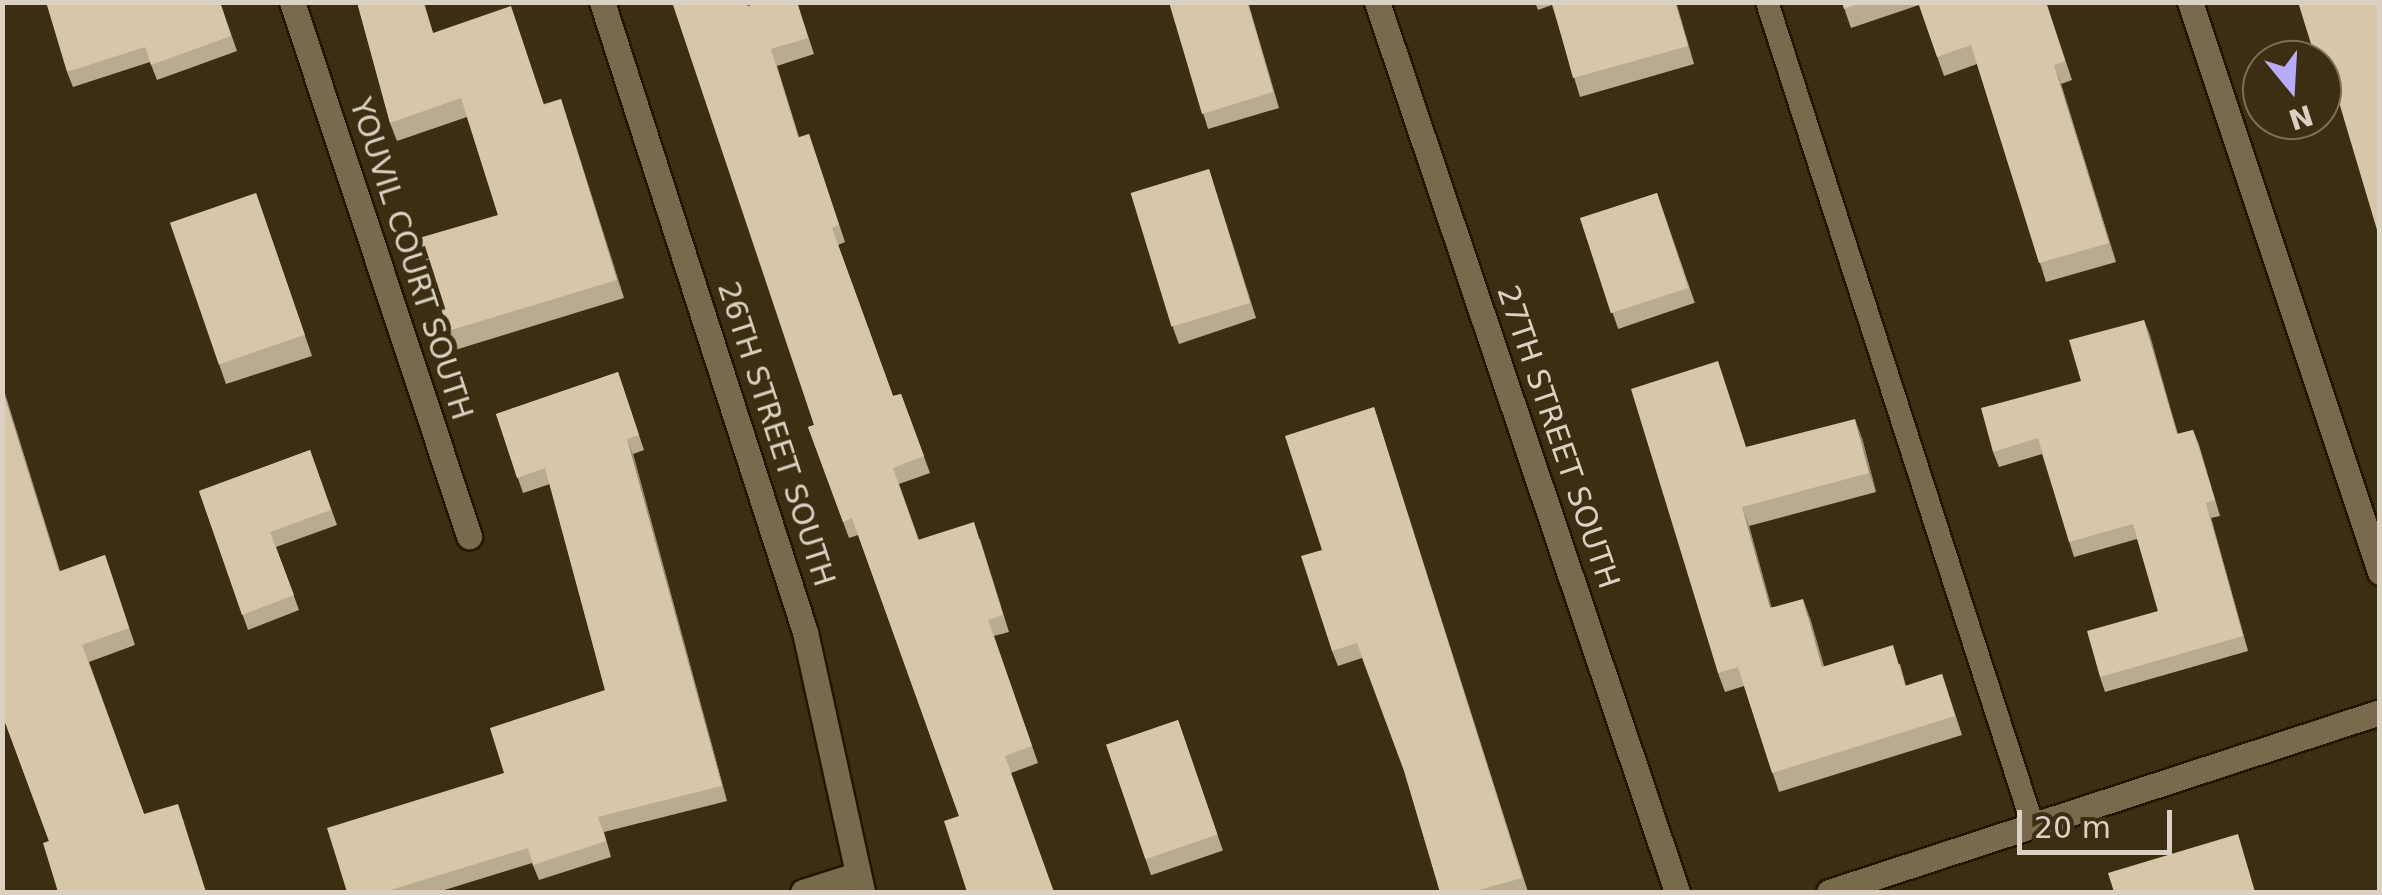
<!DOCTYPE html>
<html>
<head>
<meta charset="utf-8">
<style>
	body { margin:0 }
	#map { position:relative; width:2382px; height:895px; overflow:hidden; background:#3c2e13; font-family:"DejaVu Sans",sans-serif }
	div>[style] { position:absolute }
	.roads { filter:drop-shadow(2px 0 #221500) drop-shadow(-2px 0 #221500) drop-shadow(0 2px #221500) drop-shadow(0 -2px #221500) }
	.service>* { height:22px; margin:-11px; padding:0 11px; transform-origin:11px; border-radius:11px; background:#79694d }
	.minor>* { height:25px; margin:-12.5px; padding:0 12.5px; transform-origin:12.5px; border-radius:12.5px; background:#79694d }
	.tertiary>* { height:25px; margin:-12.5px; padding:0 12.5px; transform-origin:12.5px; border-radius:12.5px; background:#79694d }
	.wall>* { inset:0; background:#b9aa90; transform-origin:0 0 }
	.shaded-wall>* { inset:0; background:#968b76 }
	.building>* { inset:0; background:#d7c6a8; transform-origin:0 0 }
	span { translate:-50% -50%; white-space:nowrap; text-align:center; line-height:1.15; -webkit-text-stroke:10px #3c2e13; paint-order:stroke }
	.street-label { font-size:30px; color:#dad1c2 }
	.frame { position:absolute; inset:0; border:5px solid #dad1c2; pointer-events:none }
	.north { position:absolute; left:2242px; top:40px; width:100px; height:100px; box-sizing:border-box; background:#3c2e13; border:2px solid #7b6f59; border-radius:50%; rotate:162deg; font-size:28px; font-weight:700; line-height:40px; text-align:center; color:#dad1c2 }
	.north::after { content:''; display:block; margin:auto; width:35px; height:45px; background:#b8abf7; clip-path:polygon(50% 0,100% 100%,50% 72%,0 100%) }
	.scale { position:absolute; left:2017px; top:810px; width:155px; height:45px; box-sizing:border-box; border:5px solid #dad1c2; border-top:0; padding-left:12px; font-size:30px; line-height:35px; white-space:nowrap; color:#dad1c2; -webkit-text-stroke:8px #3c2e13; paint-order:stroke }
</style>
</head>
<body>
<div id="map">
	<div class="roads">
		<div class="service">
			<i style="left:1767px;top:2px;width:866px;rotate:72.11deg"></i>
		</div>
		<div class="minor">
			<i style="left:292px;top:2px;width:563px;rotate:71.66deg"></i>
			<i style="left:602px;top:2px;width:662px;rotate:72.14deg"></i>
			<i style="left:805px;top:632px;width:266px;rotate:77.6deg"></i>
			<i style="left:1377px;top:2px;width:939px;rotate:71.37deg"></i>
			<i style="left:803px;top:892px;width:56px;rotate:-17.8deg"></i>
			<i style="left:1829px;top:892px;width:580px;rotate:-18.09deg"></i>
		</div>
		<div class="tertiary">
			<i style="left:2190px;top:2px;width:601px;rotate:71.57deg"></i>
		</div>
	</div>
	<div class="wall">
		<i style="clip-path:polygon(220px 2px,237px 51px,157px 80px,150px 62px,73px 87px,67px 72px)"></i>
		<i style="clip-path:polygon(357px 2px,424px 2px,433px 33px,544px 104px,561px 99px,624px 298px,455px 350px,448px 331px,498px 215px,467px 117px,397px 141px,390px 123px)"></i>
		<i style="clip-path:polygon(797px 2px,814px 54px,777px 66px,799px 137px,809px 134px,845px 242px,838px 245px,893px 396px,901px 394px,930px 473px,899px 484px,919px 540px,980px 539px,1009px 632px,994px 636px,1038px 763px,1011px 773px,959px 816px,858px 535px,849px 538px,808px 427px,814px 425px,748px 6px)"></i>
		<i style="clip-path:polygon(1169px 2px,1248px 2px,1279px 108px,1208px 129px)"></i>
		<i style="clip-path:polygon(1535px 2px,1676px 2px,1694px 64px,1580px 97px,1552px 5px,1538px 10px)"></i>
		<i style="clip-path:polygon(1842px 2px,2046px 2px,2072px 80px,2061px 84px,2116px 262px,2046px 282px,1977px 64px,1944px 76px,1919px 5px,1851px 28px)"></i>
		<i style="clip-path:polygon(2380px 2px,2336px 90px,2328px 93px,2322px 78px,2322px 60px)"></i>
		<i style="clip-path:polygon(1209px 169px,1256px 318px,1179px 344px,1173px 328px)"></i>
		<i style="clip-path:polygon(256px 193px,312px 356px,226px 384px,219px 364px)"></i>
		<i style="left:1657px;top:193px;width:116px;height:81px;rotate:71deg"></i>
		<i style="clip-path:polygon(2144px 320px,2178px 434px,2193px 430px,2199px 445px,2220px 516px,2211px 518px,2248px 651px,2105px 692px,2100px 677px,2158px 611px,2137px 539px,2074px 557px,2042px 454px,1999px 467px,1993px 452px,2081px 381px)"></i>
		<i style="clip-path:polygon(618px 372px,644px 450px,633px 454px,727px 801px,604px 832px,611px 857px,539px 880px,532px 863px,438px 892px,347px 892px,504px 773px,605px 690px,550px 484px,523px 493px,496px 414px)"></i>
		<i style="clip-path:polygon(2px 384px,60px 571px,105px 555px,135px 645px,89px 662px,144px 814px,185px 821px,49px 841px,2px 714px)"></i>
		<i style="clip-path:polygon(1374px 407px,1528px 892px,1440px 892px,1404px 771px,1362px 658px,1338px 666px,1332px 651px,1322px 550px)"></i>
		<i style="clip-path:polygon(1862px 438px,1876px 492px,1749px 526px,1771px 607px,1810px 618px,1824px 666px,1900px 664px,1906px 686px,1942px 674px,1962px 735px,1779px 792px,1744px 686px,1725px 692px,1718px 673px,1747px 447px)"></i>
		<i style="clip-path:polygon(310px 450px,337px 525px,276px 547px,299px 610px,248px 630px,199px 491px)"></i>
		<i style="left:1178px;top:720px;width:138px;height:76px;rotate:71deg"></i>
	</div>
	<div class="shaded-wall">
		<i style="clip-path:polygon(1675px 2px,1676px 2px,1694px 64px,1688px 46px)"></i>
		<i style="clip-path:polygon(2054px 65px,2061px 84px,2116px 262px,2109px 243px)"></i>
		<i style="clip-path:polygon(561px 99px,567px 118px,624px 298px,617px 280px)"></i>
		<i style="clip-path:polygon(2144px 320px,2150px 335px,2182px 450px,2177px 434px)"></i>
		<i style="clip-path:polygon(2px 384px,65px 589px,2px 388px)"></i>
		<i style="clip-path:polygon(1855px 419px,1862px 438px,1876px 492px,1869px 473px)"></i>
		<i style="clip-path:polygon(627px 439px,633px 454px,727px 801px,722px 786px)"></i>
		<i style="clip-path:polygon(2206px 503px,2211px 518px,2248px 651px,2243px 636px)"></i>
		<i style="clip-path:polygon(1742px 507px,1749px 526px,1777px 627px,1770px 608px)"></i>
		<i style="clip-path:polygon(1803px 599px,1810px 618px,1829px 686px,1822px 667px)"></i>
	</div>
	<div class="building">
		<i style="clip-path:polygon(46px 2px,220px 2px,231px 36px,151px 65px,145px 47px,67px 72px)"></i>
		<i style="clip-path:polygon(357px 2px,423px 2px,433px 33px,511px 6px,544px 105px,561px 99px,617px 280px,448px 331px,419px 238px,498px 215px,461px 98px,390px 123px)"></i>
		<i style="clip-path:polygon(672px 2px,746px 2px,748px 6px,759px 2px,797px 2px,808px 38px,771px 49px,798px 138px,809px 134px,839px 225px,832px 228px,893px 396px,901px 394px,924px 456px,893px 468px,918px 540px,974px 522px,1003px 615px,988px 620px,1032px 746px,1005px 756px,1054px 892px,967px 892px,944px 821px,959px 816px,852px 518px,843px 522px,808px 427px,814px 425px)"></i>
		<i style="clip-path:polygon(1169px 2px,1247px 2px,1273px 92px,1202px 114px)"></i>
		<i style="clip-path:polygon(1552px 2px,1675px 2px,1688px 46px,1573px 78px)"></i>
		<i style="clip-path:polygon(1842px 2px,1863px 2px,1844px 9px)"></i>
		<i style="clip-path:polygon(1918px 2px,2046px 2px,2065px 61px,2054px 65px,2109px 243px,2039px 263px,1971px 45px,1937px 57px)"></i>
		<i style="clip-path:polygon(2298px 2px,2380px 2px,2380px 240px,2330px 72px,2322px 75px,2322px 60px,2316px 60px)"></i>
		<i style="left:1209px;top:169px;width:140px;height:82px;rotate:73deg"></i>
		<i style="left:256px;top:193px;width:150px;height:91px;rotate:71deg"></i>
		<i style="left:1657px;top:193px;width:100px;height:81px;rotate:72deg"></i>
		<i style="clip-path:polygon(2144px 320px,2177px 434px,2193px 430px,2215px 500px,2206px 503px,2243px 636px,2100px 677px,2087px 631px,2158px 611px,2133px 524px,2069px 542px,2038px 438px,1993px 452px,1981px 408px,2081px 381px,2069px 340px)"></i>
		<i style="clip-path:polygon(1718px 361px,1746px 447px,1855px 419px,1869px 473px,1742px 507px,1770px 608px,1803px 599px,1822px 667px,1893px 645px,1905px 686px,1942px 674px,1955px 716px,1772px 773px,1738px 667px,1718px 673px,1631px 389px)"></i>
		<i style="clip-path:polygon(618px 372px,639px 435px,627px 439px,722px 786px,598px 817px,606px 841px,533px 865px,528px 848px,384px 892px,347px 892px,327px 828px,504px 773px,490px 728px,605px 690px,545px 468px,517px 478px,496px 414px)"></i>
		<i style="clip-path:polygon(2px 388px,59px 572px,105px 555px,129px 628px,82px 645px,144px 814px,178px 804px,206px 892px,58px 892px,43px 843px,49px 841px,2px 714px)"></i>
		<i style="clip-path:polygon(1374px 407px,1522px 878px,1472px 892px,1440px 892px,1404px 770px,1357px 643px,1332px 651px,1301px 556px,1322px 550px,1285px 436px)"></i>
		<i style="clip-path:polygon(310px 450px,331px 510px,270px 532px,294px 595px,242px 615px,199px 491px)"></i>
		<i style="left:1178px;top:720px;width:121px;height:76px;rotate:71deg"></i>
		<i style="clip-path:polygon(2238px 834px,2255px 892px,2114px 892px,2108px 873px)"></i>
	</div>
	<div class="street-label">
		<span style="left:411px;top:259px;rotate:72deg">YOUVIL COURT SOUTH</span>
		<span style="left:776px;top:434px;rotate:72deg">26TH STREET SOUTH</span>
		<span style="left:1558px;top:437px;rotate:71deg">27TH STREET SOUTH</span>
	</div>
	<div class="frame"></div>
	<div class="north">N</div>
	<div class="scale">20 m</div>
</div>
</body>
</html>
